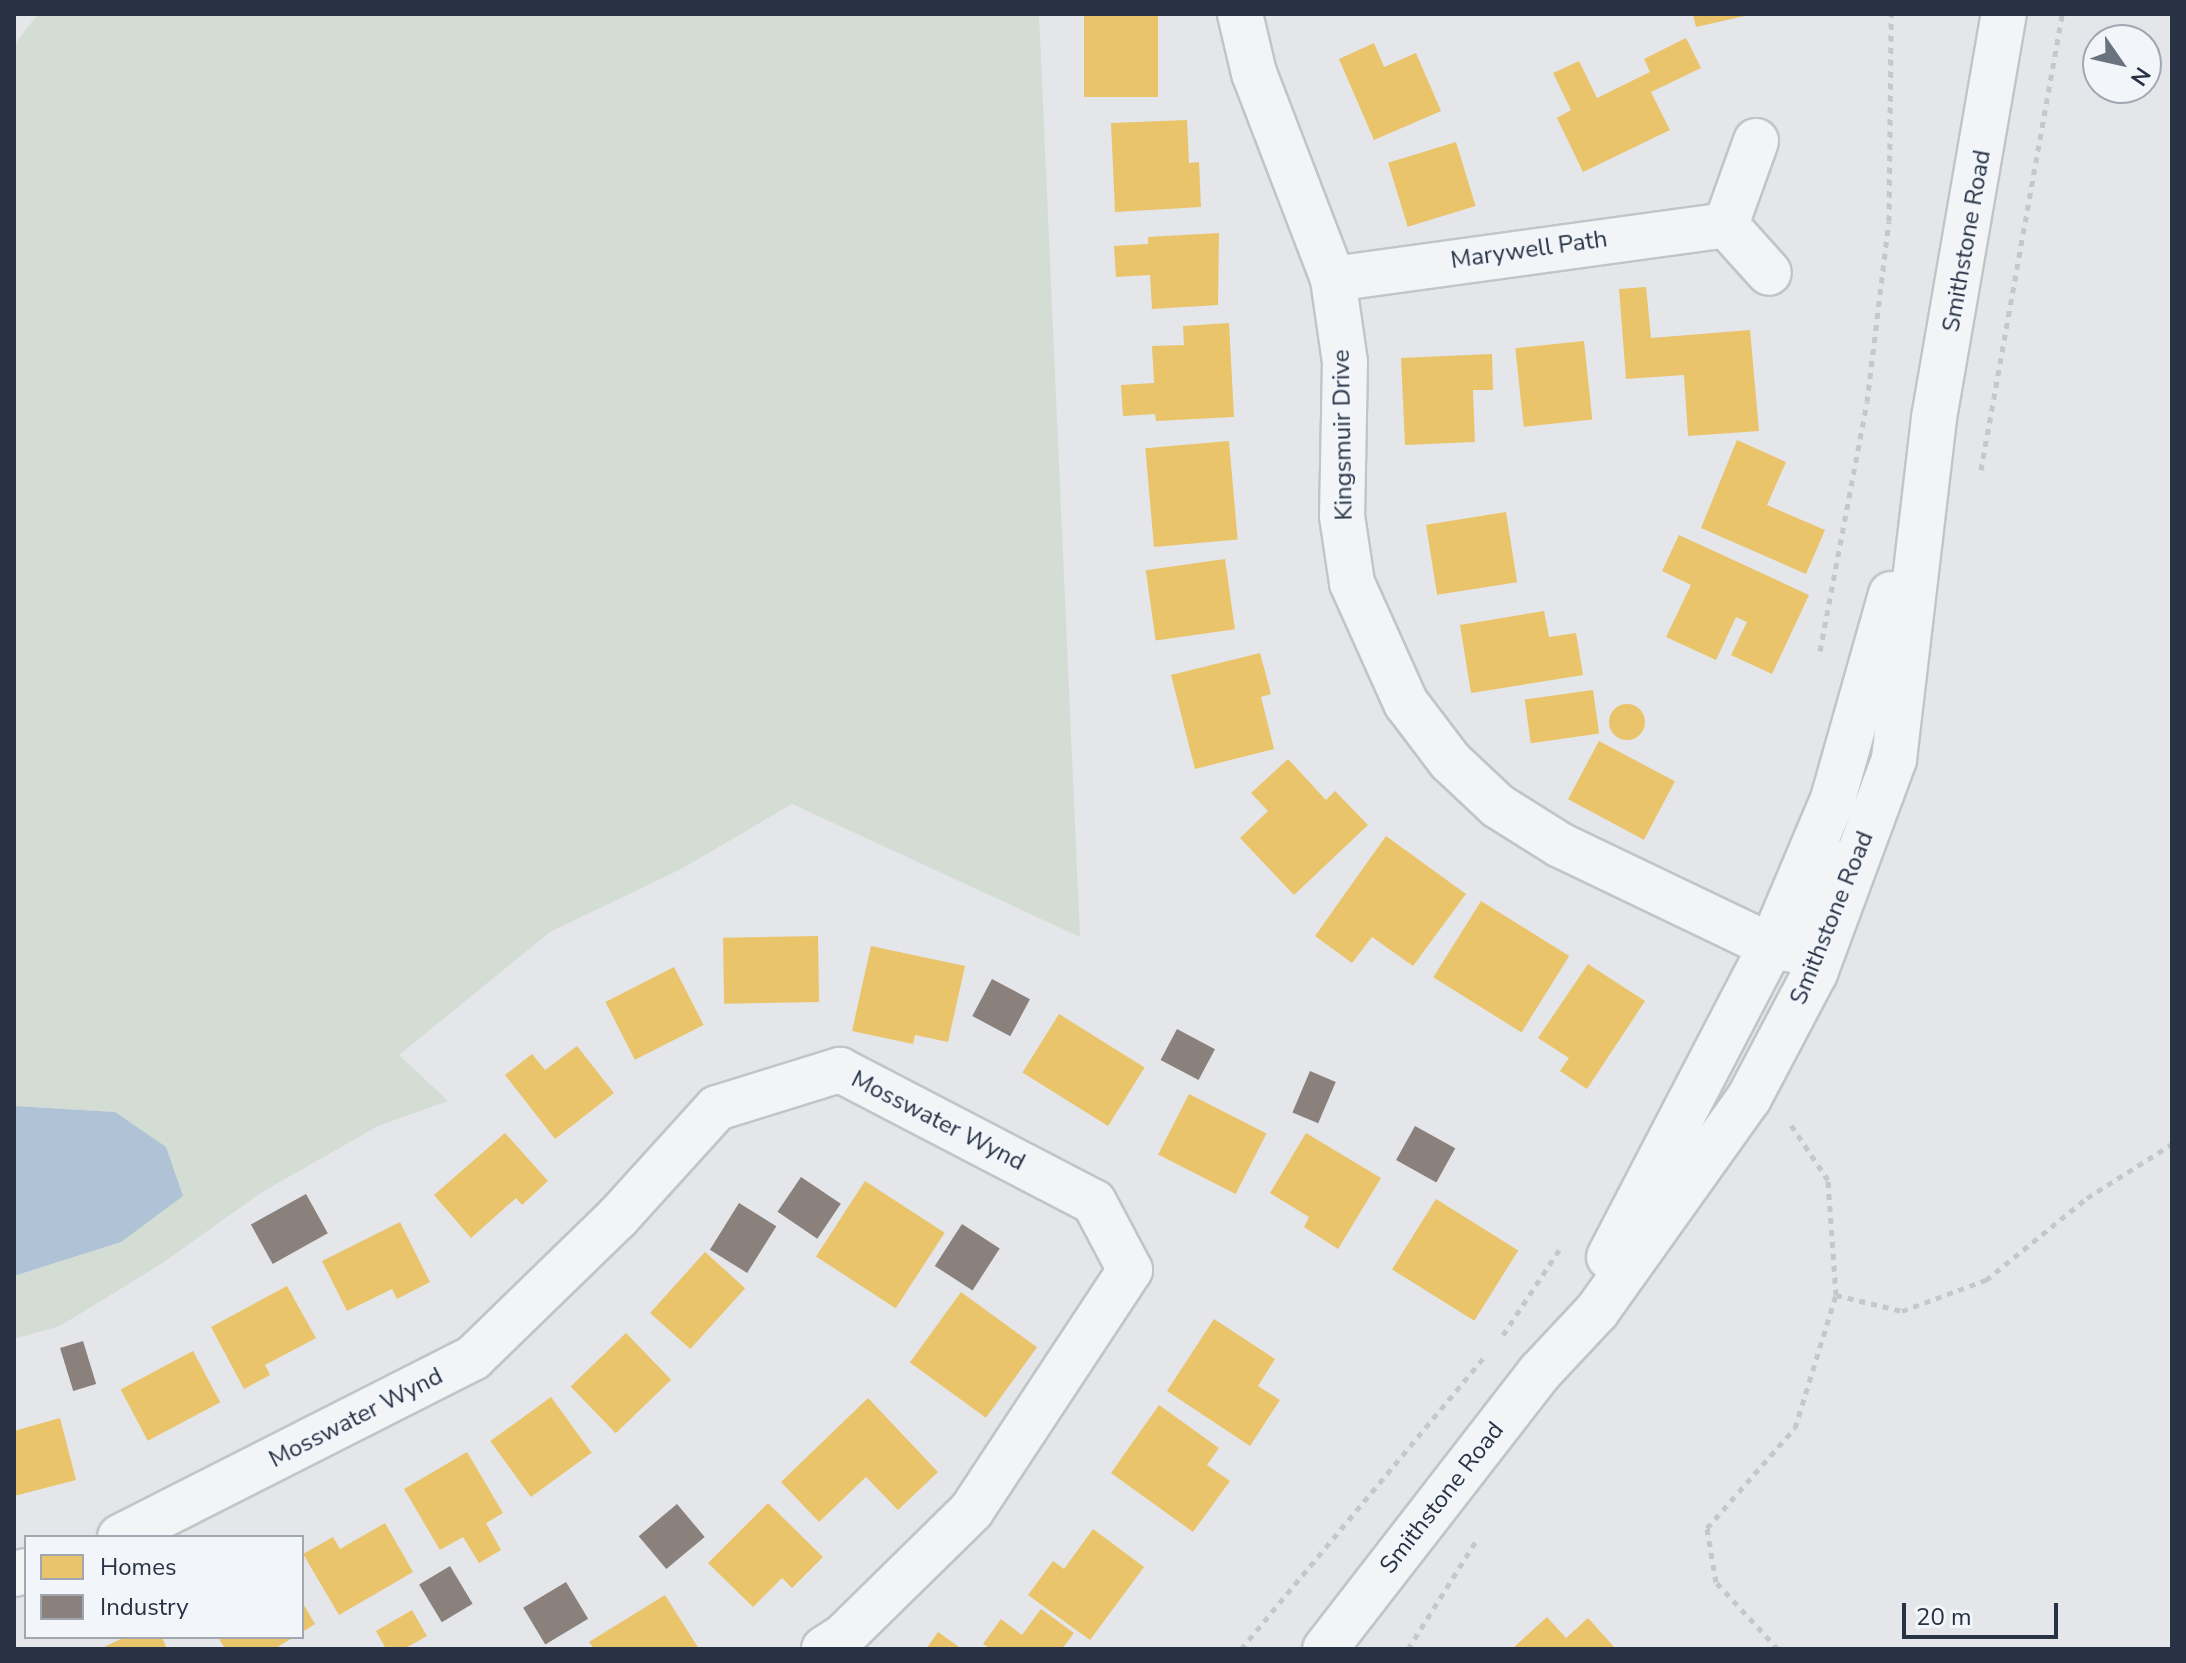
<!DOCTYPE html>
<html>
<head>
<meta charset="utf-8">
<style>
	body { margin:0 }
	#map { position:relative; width:2186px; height:1663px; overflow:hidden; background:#e4e6ea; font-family:"Nunito Sans",sans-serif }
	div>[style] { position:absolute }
	.green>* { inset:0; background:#d4ddd4 }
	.water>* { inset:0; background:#b0c2d6 }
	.homes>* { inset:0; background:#e9c46a; transform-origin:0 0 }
	.round { border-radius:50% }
	.industry>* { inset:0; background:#8a817c; transform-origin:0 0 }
	.path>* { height:5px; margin-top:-2.5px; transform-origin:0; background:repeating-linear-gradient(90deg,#c4c7cb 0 6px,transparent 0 12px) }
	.roads { filter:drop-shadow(2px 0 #c2c4c8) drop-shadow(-2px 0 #c2c4c8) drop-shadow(0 2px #c2c4c8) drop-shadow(0 -2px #c2c4c8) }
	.minor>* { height:44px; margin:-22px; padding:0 22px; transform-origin:22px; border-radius:22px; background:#f3f4f6 }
	.tertiary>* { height:44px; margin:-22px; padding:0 22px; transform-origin:22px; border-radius:22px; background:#f3f4f6 }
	span { translate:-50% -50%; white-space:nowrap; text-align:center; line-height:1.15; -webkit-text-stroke:8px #f2f5f9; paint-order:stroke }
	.street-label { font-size:24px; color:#283245 }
	.frame { position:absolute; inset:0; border:16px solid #283245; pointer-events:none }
	.legend { position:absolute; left:24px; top:1535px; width:280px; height:104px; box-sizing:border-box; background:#f2f5f9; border:2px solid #a1a7b1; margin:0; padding:10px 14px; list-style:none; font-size:24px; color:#283245 }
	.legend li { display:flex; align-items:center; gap:16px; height:40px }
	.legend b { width:40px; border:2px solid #a1a7b1 }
	.north { position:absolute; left:2082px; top:24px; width:80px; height:80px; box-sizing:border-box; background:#f2f5f9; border:2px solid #a1a7b1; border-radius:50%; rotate:124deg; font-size:22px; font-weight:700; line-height:32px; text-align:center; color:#283245 }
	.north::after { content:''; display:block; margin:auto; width:28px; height:36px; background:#6a717f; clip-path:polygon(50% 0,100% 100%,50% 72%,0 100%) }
	.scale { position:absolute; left:1902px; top:1603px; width:156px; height:36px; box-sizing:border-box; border:4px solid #283245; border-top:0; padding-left:10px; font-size:24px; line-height:28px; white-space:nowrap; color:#283245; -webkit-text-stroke:6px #f2f5f9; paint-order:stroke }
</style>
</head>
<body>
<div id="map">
	<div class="green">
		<i style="clip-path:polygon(38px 14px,1039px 14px,1080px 937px,792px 804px,681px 869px,550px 932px,399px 1055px,448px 1101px,378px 1126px,262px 1192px,161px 1264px,60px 1326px,14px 1339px,14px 1276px,121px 1242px,115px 1112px,14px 1106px,14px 45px)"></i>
	</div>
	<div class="water">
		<i style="clip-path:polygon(14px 1106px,115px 1112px,166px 1147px,183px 1196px,121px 1242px,14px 1276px)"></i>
	</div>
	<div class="homes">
		<i style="left:1084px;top:14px;width:74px;height:83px"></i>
		<i style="clip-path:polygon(1693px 14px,1749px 14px,1749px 15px,1696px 27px)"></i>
		<i style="clip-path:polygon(1686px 38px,1701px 68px,1651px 92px,1670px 130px,1583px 172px,1557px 118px,1571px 110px,1553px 73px,1579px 61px,1597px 98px,1650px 72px,1644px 59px)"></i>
		<i style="clip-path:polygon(1374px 43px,1384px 67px,1416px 53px,1441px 111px,1374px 140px,1339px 59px)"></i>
		<i style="clip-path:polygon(1187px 120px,1189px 163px,1199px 162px,1201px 207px,1115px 212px,1111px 123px)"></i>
		<i style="left:1456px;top:142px;width:67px;height:71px;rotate:73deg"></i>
		<i style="clip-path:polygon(1219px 233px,1218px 305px,1152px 309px,1150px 275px,1116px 277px,1114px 246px,1148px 244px,1148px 237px)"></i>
		<i style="clip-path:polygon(1646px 287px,1651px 338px,1750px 330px,1759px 431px,1688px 436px,1684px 375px,1626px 379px,1619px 289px)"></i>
		<i style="clip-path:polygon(1229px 323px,1234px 417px,1156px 421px,1155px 414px,1123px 416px,1121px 385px,1154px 383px,1152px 346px,1184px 345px,1183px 326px)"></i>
		<i style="left:1584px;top:341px;width:79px;height:69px;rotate:84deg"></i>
		<i style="clip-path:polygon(1492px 354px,1493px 390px,1473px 390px,1475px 442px,1405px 445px,1401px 358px)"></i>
		<i style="clip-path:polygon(1737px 440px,1786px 462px,1767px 505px,1825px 530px,1806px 574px,1701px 528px)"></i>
		<i style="left:1229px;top:441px;width:99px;height:84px;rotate:85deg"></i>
		<i style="left:1506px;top:512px;width:71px;height:81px;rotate:81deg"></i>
		<i style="clip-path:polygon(1679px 535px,1809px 595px,1772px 674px,1731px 655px,1747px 622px,1736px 617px,1716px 660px,1666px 637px,1691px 585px,1662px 571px)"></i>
		<i style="left:1225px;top:559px;width:71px;height:80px;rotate:82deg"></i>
		<i style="clip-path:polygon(1544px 611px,1549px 637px,1576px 633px,1583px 675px,1471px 693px,1460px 625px)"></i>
		<i style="clip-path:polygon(1260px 653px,1271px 694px,1261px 697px,1274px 749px,1195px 769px,1171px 675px)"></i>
		<i style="left:1593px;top:690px;width:44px;height:69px;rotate:82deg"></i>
		<i class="round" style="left:1609px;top:704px;width:36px;height:36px"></i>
		<i style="left:1599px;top:741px;width:86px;height:66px;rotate:28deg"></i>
		<i style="clip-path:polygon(1288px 759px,1326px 800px,1335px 791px,1368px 825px,1294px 895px,1240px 838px,1268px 811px,1251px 793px)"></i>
		<i style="clip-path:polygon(1386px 836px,1466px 894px,1413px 966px,1372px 937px,1352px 963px,1315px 936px)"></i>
		<i style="left:1481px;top:901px;width:104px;height:90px;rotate:32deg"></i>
		<i style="left:818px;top:936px;width:66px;height:95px;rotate:89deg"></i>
		<i style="clip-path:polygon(871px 946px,965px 966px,948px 1042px,915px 1035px,913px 1044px,852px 1031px)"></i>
		<i style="clip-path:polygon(1588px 964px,1645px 1001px,1587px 1089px,1560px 1071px,1569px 1058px,1538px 1038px)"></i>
		<i style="left:674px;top:967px;width:65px;height:77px;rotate:63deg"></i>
		<i style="left:1059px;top:1014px;width:101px;height:69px;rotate:32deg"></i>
		<i style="clip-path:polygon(577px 1046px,614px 1093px,555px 1139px,505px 1075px,532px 1054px,545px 1070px)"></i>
		<i style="left:1189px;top:1094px;width:87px;height:68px;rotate:27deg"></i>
		<i style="clip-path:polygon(505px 1133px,548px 1181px,522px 1205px,516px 1198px,471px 1238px,434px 1195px)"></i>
		<i style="clip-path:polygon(1306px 1133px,1381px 1178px,1338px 1249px,1304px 1227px,1309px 1217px,1270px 1193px)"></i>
		<i style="left:865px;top:1181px;width:95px;height:90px;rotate:33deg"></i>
		<i style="left:1436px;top:1199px;width:97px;height:83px;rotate:32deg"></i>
		<i style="clip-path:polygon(400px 1222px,430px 1282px,397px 1299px,392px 1289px,347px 1311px,322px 1261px)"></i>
		<i style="left:705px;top:1252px;width:54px;height:82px;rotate:42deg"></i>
		<i style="clip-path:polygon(287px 1286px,316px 1338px,265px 1365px,270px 1375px,244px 1389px,211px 1327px)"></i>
		<i style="left:961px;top:1292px;width:94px;height:87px;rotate:36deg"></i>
		<i style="clip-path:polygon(1214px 1319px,1275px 1359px,1258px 1386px,1280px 1400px,1250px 1446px,1167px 1391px)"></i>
		<i style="left:626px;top:1333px;width:65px;height:77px;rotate:46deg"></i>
		<i style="left:193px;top:1351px;width:58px;height:82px;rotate:62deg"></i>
		<i style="left:551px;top:1397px;width:69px;height:75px;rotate:54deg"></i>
		<i style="clip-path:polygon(868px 1398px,938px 1472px,898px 1510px,866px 1477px,819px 1522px,781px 1482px)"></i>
		<i style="clip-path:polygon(1159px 1405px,1219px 1448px,1207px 1465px,1230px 1481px,1193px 1532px,1111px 1473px)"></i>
		<i style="clip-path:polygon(60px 1418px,76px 1480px,14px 1496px,14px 1431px)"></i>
		<i style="clip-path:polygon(467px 1452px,503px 1513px,486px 1523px,501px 1550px,479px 1563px,463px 1537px,440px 1550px,404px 1489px)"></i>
		<i style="clip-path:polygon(768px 1503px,823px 1557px,792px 1588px,782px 1578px,753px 1607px,708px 1563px)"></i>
		<i style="clip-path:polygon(385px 1523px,413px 1572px,339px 1615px,303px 1554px,333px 1537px,340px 1549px)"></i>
		<i style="clip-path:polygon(1093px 1529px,1144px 1567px,1090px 1640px,1028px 1595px,1053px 1561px,1064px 1569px)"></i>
		<i style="clip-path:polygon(665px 1595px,699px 1649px,594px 1649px,589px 1642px)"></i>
		<i style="clip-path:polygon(302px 1602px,315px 1624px,302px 1632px)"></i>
		<i style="clip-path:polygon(1041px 1609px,1074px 1633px,1062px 1649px,991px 1649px,983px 1644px,1001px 1619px,1022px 1635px)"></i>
		<i style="clip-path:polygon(412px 1610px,427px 1636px,404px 1649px,386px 1649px,376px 1631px)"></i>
		<i style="clip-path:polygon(1547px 1617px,1566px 1638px,1588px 1618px,1616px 1649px,1512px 1649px)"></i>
		<i style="clip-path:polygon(938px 1632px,962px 1649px,926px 1649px)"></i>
		<i style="clip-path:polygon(125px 1637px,162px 1637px,167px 1649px,100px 1649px)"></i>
		<i style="clip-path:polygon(218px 1637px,294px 1637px,274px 1649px,225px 1649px)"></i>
	</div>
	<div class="industry">
		<i style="left:992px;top:979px;width:43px;height:42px;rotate:28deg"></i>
		<i style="left:1177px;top:1029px;width:43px;height:35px;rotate:28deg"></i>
		<i style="left:1310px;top:1071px;width:28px;height:45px;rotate:23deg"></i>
		<i style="left:1415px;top:1126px;width:46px;height:39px;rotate:29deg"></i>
		<i style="left:801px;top:1177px;width:48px;height:42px;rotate:34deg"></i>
		<i style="left:306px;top:1194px;width:45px;height:63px;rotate:61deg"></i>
		<i style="left:739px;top:1203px;width:44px;height:55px;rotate:32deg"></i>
		<i style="left:962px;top:1224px;width:45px;height:50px;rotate:33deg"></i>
		<i style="left:83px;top:1341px;width:45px;height:24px;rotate:73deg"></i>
		<i style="left:677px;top:1504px;width:43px;height:50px;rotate:50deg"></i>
		<i style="left:450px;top:1566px;width:44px;height:36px;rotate:59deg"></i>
		<i style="left:566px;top:1582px;width:43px;height:50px;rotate:59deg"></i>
	</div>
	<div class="path">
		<i style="left:1981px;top:470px;width:463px;rotate:-79.9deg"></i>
		<i style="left:1820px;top:651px;width:253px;rotate:-79.3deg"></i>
		<i style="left:1867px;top:402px;width:182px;rotate:-83.1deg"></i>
		<i style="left:1889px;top:221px;width:207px;rotate:-89.4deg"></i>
		<i style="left:1836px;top:1295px;width:68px;rotate:13.6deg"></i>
		<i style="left:1902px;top:1311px;width:90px;rotate:-20.3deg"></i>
		<i style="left:1986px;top:1280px;width:130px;rotate:-39.1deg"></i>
		<i style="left:2087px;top:1198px;width:101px;rotate:-32.4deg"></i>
		<i style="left:1503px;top:1335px;width:102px;rotate:-56.6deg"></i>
		<i style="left:1241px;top:1649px;width:383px;rotate:-50.2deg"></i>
		<i style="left:1408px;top:1649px;width:131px;rotate:-57.8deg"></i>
		<i style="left:1778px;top:1649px;width:91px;rotate:-132.8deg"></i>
		<i style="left:1716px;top:1582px;width:55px;rotate:-99.5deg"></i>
		<i style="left:1707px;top:1528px;width:133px;rotate:-48.7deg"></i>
		<i style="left:1795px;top:1428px;width:139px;rotate:-72.9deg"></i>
		<i style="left:1836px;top:1295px;width:115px;rotate:-94deg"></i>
		<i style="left:1828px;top:1180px;width:70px;rotate:-123.9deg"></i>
	</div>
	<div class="roads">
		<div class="minor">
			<i style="left:1240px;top:14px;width:61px;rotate:76.7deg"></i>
			<i style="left:1254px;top:73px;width:221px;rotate:69deg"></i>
			<i style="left:1333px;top:279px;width:84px;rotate:81.8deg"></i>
			<i style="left:1345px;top:362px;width:154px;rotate:91.1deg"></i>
			<i style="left:1342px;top:516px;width:68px;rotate:81.5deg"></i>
			<i style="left:1352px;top:583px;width:132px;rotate:65.8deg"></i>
			<i style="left:1406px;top:703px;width:73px;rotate:52.8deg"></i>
			<i style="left:1450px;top:761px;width:66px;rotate:43.2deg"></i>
			<i style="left:1498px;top:806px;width:73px;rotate:32.2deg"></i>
			<i style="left:1560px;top:845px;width:234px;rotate:25.6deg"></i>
			<i style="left:1771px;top:946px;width:23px;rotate:10deg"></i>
			<i style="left:1794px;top:950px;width:99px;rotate:-61.6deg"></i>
			<i style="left:1756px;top:141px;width:89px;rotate:109.7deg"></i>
			<i style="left:1726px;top:225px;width:64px;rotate:48.1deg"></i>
			<i style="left:1333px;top:279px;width:397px;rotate:-7.8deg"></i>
			<i style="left:120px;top:1537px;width:396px;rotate:-26.9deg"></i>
			<i style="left:473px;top:1358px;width:202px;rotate:-44.2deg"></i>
			<i style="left:618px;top:1217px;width:147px;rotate:-47.8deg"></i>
			<i style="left:717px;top:1108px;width:129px;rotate:-17.2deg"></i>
			<i style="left:840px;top:1070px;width:286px;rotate:27.5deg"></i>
			<i style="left:1094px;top:1202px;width:77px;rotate:62.1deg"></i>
			<i style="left:1130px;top:1270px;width:287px;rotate:123.4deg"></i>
			<i style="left:972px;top:1510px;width:180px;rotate:135.5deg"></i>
			<i style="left:844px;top:1636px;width:24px;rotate:147deg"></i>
			<i style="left:14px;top:1574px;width:12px;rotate:-14deg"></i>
		</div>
		<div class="tertiary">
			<i style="left:1609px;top:1257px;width:351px;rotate:-62.5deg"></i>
			<i style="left:1771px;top:946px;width:160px;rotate:-67.1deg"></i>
			<i style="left:1833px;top:799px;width:213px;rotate:-74.2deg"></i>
			<i style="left:1325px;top:1649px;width:351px;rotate:-52.2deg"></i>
			<i style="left:1540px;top:1372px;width:83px;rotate:-46.9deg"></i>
			<i style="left:1597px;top:1311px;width:262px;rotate:-54.5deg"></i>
			<i style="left:1749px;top:1098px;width:141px;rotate:-62.2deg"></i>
			<i style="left:1815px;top:973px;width:228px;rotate:-69.7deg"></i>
			<i style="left:1894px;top:759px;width:343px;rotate:-83.3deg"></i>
			<i style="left:1934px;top:418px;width:410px;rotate:-80.2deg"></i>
		</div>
	</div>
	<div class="street-label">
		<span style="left:1967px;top:241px;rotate:-80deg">Smithstone Road</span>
		<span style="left:1529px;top:250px;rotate:-8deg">Marywell Path</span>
		<span style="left:1343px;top:435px;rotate:-91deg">Kingsmuir Drive</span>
		<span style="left:1832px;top:918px;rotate:-68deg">Smithstone Road</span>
		<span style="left:938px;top:1121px;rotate:27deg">Mosswater Wynd</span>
		<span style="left:356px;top:1418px;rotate:-27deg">Mosswater Wynd</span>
		<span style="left:1442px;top:1498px;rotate:-52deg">Smithstone Road</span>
	</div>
	<div class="frame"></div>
	<ul class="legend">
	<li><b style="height:22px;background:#e9c46a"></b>Homes</li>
	<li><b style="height:22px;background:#8a817c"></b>Industry</li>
	</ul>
	<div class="north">N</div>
	<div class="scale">20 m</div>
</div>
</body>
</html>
